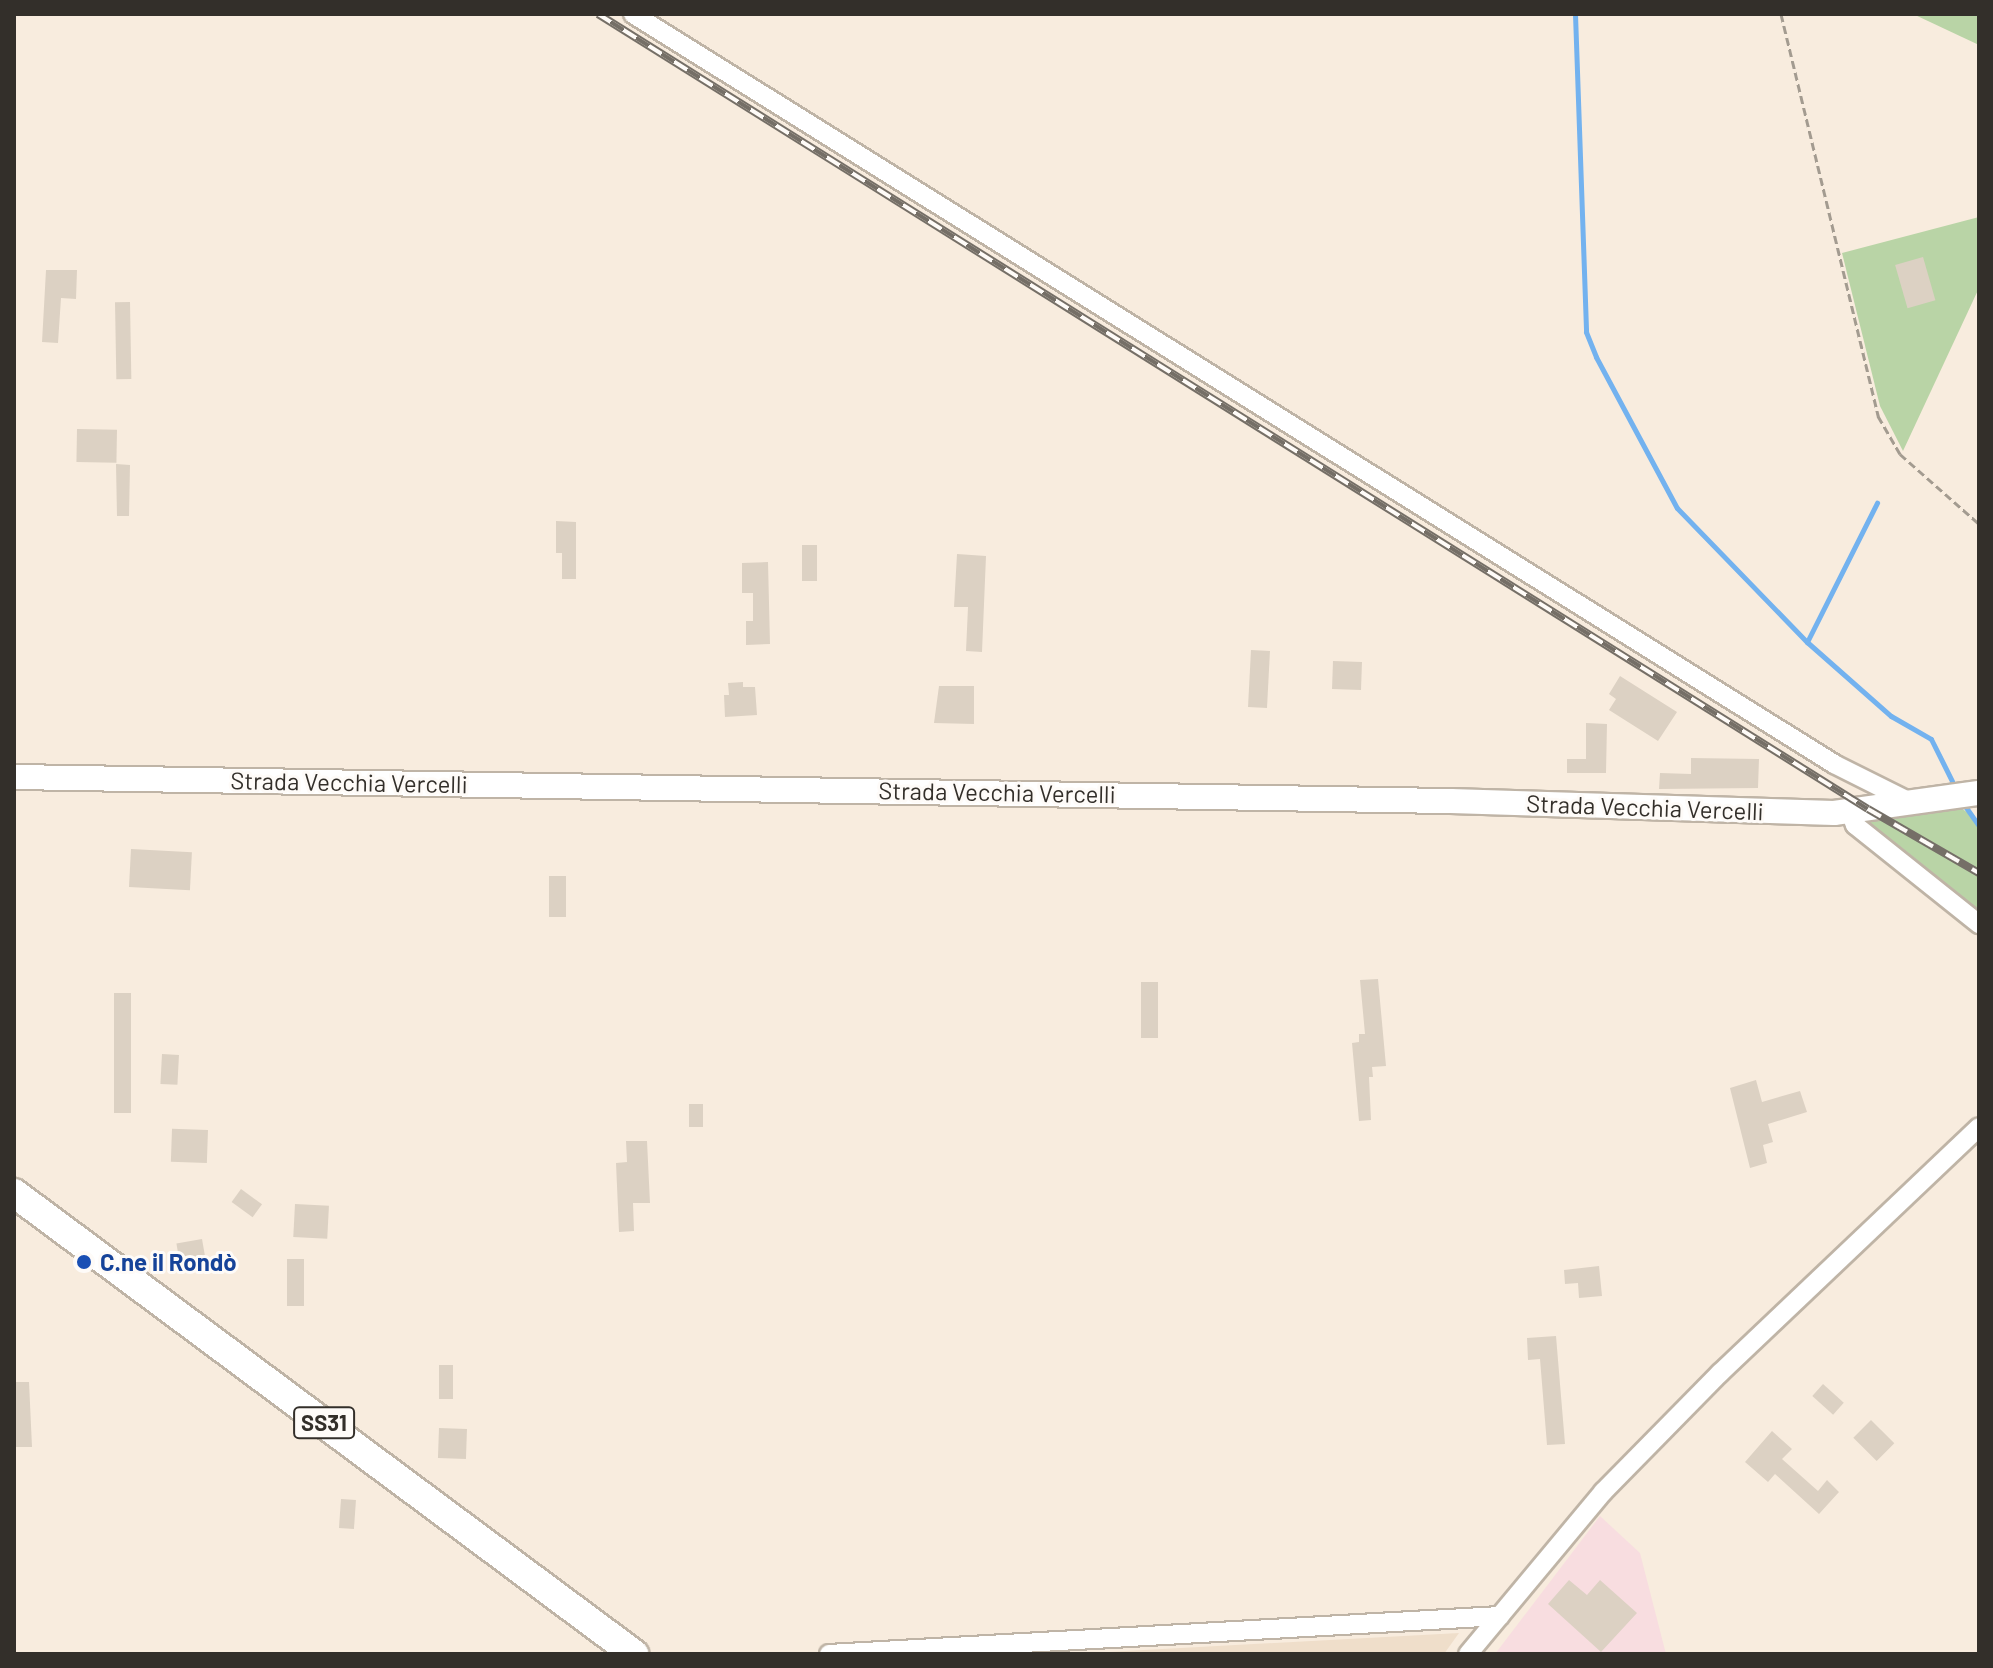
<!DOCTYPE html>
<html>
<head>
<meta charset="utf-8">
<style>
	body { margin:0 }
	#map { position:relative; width:1993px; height:1668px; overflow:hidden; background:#f8ecde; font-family:Barlow,sans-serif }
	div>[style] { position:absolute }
	.commercial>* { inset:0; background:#f8dde0 }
	.built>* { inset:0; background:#efdeca }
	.green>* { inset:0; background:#b9d4a6 }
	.stream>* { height:5px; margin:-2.5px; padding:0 2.5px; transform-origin:2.5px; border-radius:2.5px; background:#73b2ef }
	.building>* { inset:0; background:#dcd1c3; transform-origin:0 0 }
	.path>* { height:3px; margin-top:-1.5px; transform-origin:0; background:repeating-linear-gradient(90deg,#a39b90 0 8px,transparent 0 12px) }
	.roads { filter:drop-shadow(2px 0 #bfb4a6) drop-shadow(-2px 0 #bfb4a6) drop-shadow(0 2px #bfb4a6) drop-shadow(0 -2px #bfb4a6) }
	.street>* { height:18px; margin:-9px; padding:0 9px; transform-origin:9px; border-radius:9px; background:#fff }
	.secondary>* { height:24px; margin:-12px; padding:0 12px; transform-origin:12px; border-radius:12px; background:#fff }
	.primary>* { height:28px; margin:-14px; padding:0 14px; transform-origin:14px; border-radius:14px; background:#fff }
	.rail>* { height:8px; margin-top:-4px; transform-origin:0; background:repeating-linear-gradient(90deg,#fefbf8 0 15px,#756f67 0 30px); box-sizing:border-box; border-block:2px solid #756f67 }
	.dots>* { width:22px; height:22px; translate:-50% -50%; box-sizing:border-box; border:4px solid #fefbf8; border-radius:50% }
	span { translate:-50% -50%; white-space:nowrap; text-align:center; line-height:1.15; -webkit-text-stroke:6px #fefbf8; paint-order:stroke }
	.shield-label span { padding:2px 6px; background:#fefbf8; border:2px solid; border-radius:6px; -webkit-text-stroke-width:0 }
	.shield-label { font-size:22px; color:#332f2a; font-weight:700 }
	.street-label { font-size:24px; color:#332f2a }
	.transit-label { font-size:24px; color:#164399; font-weight:700 }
	.left { translate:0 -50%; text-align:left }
	.frame { position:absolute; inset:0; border:16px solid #332f2a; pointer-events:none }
</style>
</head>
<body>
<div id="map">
	<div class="commercial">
		<i style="clip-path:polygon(1600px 1516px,1640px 1553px,1666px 1654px,1495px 1654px)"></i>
	</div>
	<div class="built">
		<i style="clip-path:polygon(1459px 1633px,1444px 1654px,1071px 1654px)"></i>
	</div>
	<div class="green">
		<i style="clip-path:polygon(1913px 14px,1979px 14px,1979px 45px)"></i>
		<i style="clip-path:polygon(1979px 217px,1979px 288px,1903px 451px,1880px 406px,1842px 253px)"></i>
		<i style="clip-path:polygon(1957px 805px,1979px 821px,1979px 935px,1859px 822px)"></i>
	</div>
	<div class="stream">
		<i style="left:1575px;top:14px;width:318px;rotate:88deg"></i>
		<i style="left:1586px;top:332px;width:27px;rotate:68deg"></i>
		<i style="left:1596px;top:357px;width:171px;rotate:61.8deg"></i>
		<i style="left:1677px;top:508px;width:187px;rotate:45.9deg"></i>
		<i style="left:1807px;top:642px;width:112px;rotate:41.4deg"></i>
		<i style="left:1891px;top:716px;width:46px;rotate:29.9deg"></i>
		<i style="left:1931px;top:739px;width:47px;rotate:63.4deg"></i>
		<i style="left:1807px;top:642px;width:156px;rotate:-63.3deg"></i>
		<i style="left:1965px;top:806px;width:24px;rotate:55deg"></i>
	</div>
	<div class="building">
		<i style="left:1923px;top:257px;width:45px;height:29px;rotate:74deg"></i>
		<i style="clip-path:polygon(46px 270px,77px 270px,76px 299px,61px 298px,58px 343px,42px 342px)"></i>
		<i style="left:130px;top:302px;width:77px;height:15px;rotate:89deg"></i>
		<i style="left:77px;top:429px;width:40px;height:33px;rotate:1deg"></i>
		<i style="clip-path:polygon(116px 464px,130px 465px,129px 516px,117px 516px)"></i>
		<i style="clip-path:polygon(556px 521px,576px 522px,576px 579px,562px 579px,562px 553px,556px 553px)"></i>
		<i style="left:802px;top:545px;width:15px;height:36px"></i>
		<i style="clip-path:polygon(957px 554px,986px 556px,982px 652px,966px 651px,968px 607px,954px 607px)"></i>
		<i style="clip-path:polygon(768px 562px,770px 644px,746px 645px,746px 621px,753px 621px,753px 593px,742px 593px,742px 563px)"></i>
		<i style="left:1251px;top:650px;width:19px;height:57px;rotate:3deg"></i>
		<i style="left:1333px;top:661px;width:29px;height:28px;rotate:2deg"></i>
		<i style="clip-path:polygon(1620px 676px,1677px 712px,1658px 741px,1609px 710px,1616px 699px,1609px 694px)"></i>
		<i style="clip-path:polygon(743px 682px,743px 687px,755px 687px,757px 715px,725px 717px,724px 695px,729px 695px,728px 683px)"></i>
		<i style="clip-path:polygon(939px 686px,974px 686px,974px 724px,934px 723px)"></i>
		<i style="clip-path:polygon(1586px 723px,1607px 724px,1606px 773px,1567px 773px,1567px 759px,1586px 759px)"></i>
		<i style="clip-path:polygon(1691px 758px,1759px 759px,1758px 788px,1659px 789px,1660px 773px,1691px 774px)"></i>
		<i style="left:131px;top:849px;width:61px;height:38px;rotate:3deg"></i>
		<i style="left:549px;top:876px;width:17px;height:41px"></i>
		<i style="clip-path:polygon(1378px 979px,1386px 1066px,1372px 1067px,1373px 1077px,1369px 1077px,1371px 1120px,1359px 1121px,1352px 1043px,1359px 1042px,1359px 1034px,1365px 1034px,1360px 980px)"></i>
		<i style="left:1141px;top:982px;width:17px;height:56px"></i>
		<i style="left:114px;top:993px;width:17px;height:120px"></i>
		<i style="left:162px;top:1054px;width:17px;height:30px;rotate:3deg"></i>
		<i style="clip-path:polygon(1756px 1080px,1762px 1102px,1800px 1091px,1807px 1112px,1768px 1124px,1773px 1142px,1763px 1145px,1767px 1163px,1750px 1168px,1730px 1088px)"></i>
		<i style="left:689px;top:1104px;width:14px;height:23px"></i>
		<i style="left:208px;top:1130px;width:33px;height:36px;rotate:92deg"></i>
		<i style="clip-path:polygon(626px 1141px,647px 1141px,650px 1203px,633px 1203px,634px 1231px,619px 1232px,616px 1163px,627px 1162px)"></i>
		<i style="left:241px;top:1189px;width:26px;height:16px;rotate:36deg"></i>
		<i style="left:295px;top:1204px;width:34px;height:33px;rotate:3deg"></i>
		<i style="left:202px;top:1239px;width:17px;height:26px;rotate:80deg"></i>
		<i style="left:287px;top:1259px;width:17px;height:47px"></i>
		<i style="clip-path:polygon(1599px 1266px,1602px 1296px,1579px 1298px,1578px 1283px,1565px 1284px,1564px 1270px)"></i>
		<i style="clip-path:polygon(1556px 1336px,1565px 1444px,1547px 1445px,1540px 1359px,1528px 1360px,1527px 1338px)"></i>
		<i style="left:439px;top:1365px;width:14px;height:34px"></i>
		<i style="clip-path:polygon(14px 1382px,29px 1382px,32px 1447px,14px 1447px)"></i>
		<i style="left:1823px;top:1384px;width:28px;height:16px;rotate:42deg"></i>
		<i style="left:1871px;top:1420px;width:33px;height:25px;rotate:45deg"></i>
		<i style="left:439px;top:1428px;width:28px;height:30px;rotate:2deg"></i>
		<i style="clip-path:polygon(1772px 1431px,1792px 1449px,1782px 1459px,1818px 1491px,1827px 1480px,1839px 1492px,1819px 1514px,1775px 1474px,1768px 1482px,1745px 1462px)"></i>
		<i style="left:341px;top:1499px;width:15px;height:29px;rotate:4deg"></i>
		<i style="clip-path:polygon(1569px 1580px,1587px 1595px,1600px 1580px,1637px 1613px,1601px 1652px,1548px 1604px)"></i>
	</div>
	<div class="path">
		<i style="left:1781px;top:14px;width:414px;rotate:76.4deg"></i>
		<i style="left:1878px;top:416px;width:44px;rotate:59.9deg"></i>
		<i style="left:1900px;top:454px;width:106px;rotate:41.5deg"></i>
	</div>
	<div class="roads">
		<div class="street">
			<i style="left:633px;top:14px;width:1416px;rotate:31.98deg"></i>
			<i style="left:1834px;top:764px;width:83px;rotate:26.6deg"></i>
			<i style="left:1850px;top:812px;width:14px;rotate:69deg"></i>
			<i style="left:1855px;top:825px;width:159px;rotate:38.6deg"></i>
			<i style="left:829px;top:1654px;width:672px;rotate:-3.24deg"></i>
			<i style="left:1468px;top:1654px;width:211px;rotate:-50.2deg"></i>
			<i style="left:1603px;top:1492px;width:167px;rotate:-45.5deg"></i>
			<i style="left:1720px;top:1373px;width:357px;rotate:-43.5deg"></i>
		</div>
		<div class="secondary">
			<i style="left:14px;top:777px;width:1437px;rotate:0.96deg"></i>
			<i style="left:1451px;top:801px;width:383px;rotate:1.8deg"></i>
			<i style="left:1834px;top:813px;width:146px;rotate:-7.9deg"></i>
		</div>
		<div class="primary">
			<i style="left:14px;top:1193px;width:773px;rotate:36.63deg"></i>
		</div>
	</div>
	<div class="rail">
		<i style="left:598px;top:14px;width:1498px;rotate:32.05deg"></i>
		<i style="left:1868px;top:809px;width:128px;rotate:30deg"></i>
	</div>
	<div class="dots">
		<i style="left:84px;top:1262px;background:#1a4fb4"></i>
	</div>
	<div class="shield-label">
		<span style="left:324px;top:1423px">SS31</span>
	</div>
	<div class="street-label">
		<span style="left:349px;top:782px;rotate:1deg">Strada Vecchia Vercelli</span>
		<span style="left:997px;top:792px;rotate:1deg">Strada Vecchia Vercelli</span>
		<span style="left:1645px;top:807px;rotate:2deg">Strada Vecchia Vercelli</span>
	</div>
	<div class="transit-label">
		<span class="left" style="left:100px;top:1262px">C.ne il Rondò</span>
	</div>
	<div class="frame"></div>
</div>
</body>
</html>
